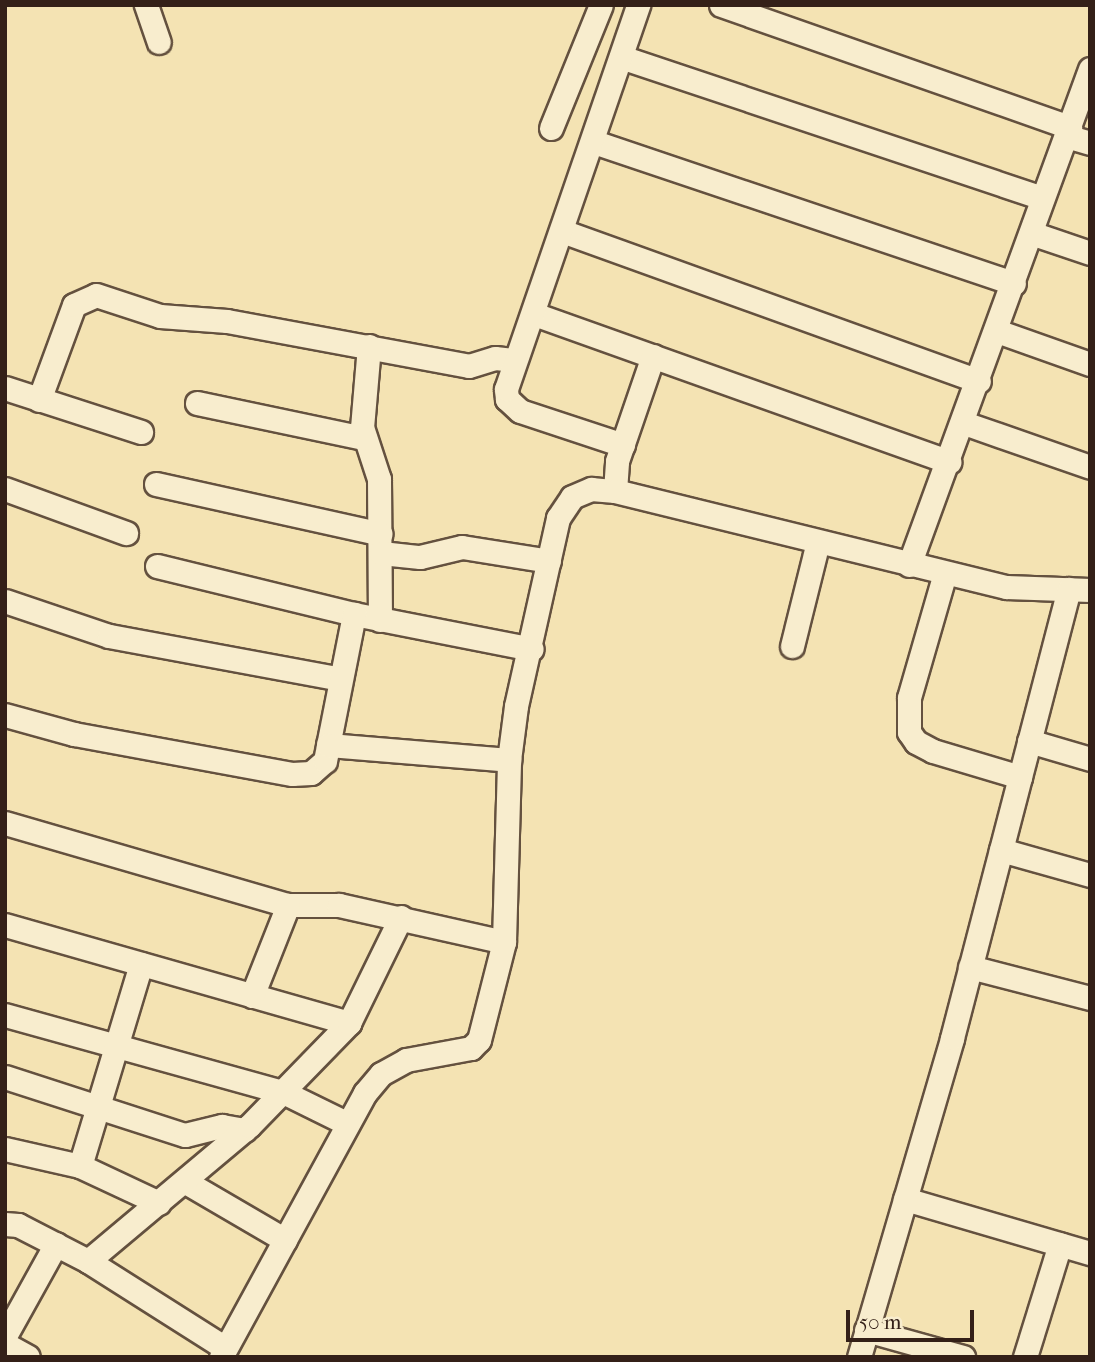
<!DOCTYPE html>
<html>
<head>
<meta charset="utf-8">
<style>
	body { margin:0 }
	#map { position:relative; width:1095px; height:1362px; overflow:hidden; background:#f4e3b3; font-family:"IM FELL French Canon",serif }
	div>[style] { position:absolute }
	.roads { filter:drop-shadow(2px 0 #64513f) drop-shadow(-2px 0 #64513f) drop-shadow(0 2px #64513f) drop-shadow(0 -2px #64513f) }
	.minor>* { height:23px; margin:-11.5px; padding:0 11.5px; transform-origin:11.5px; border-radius:11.5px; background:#f8edce }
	span { translate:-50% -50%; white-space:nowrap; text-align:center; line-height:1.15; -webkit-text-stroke:7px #f8edce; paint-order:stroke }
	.frame { position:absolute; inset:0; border:7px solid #342018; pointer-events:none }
	.scale { position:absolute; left:846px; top:1310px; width:128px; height:32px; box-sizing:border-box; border:4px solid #342018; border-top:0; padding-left:9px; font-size:21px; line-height:24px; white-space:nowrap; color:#342018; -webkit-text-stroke:5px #f8edce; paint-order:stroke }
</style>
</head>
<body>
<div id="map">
	<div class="roads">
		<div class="minor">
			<i style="left:146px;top:5px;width:39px;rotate:71deg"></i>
			<i style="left:721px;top:5px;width:370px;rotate:19.3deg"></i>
			<i style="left:621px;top:57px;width:444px;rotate:18.5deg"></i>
			<i style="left:551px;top:128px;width:133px;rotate:-67.9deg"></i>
			<i style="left:1066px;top:136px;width:25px;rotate:16deg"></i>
			<i style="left:594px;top:142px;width:443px;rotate:18.6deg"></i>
			<i style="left:562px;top:231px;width:443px;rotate:19.8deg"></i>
			<i style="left:1031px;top:233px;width:62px;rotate:18.7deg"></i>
			<i style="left:534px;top:314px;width:441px;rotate:19.6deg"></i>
			<i style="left:997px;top:331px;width:99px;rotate:19.5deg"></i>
			<i style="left:369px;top:346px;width:81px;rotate:94.9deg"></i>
			<i style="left:362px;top:427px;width:55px;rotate:71.9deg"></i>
			<i style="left:379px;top:479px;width:141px;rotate:89.6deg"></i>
			<i style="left:5px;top:388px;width:143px;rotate:17.9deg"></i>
			<i style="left:39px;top:400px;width:101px;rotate:-69.8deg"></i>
			<i style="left:74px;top:305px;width:24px;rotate:-24deg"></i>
			<i style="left:96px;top:295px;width:67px;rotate:18.2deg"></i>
			<i style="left:160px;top:316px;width:67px;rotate:4.3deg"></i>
			<i style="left:227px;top:321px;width:246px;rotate:10.5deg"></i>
			<i style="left:469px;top:366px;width:27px;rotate:-17deg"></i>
			<i style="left:495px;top:358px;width:20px;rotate:6deg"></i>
			<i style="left:197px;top:403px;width:170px;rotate:11.9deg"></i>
			<i style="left:964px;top:423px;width:133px;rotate:19.2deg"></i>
			<i style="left:623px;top:445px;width:108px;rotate:-161.7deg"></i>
			<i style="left:520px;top:411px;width:18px;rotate:-137deg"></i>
			<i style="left:507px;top:399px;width:10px;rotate:-96deg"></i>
			<i style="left:506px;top:389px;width:406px;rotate:-71deg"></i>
			<i style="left:156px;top:484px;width:230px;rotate:12.5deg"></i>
			<i style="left:5px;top:489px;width:129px;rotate:20deg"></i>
			<i style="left:615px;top:491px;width:30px;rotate:-86deg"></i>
			<i style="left:617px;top:461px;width:111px;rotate:-71.1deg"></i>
			<i style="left:381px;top:553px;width:39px;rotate:6deg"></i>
			<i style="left:420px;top:557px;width:43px;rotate:-13.4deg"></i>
			<i style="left:462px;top:547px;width:88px;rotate:9.1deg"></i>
			<i style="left:909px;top:565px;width:528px;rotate:-69.95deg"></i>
			<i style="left:157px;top:566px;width:203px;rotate:13.7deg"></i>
			<i style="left:354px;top:614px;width:181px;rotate:11.1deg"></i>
			<i style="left:945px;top:573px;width:130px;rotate:106.1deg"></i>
			<i style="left:909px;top:698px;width:34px;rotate:90deg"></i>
			<i style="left:909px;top:732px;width:12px;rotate:55deg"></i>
			<i style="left:916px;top:742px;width:19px;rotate:28deg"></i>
			<i style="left:933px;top:751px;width:91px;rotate:16.6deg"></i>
			<i style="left:5px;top:601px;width:110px;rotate:18.6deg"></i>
			<i style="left:109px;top:636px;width:235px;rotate:10.5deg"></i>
			<i style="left:792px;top:646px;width:107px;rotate:-76deg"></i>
			<i style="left:5px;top:715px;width:72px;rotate:15.4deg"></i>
			<i style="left:74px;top:734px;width:222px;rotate:10.4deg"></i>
			<i style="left:292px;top:774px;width:19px;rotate:-3deg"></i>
			<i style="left:311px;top:773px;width:18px;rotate:-41deg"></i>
			<i style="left:325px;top:761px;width:150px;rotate:-78.8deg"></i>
			<i style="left:1029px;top:741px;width:64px;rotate:16.4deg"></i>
			<i style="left:328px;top:745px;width:182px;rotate:4.7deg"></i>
			<i style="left:5px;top:823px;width:295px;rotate:16.2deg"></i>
			<i style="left:288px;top:905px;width:51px"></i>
			<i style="left:339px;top:905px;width:169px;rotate:12.6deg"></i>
			<i style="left:1001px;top:850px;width:92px;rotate:15.7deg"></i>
			<i style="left:5px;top:925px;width:358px;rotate:15.9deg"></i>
			<i style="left:970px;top:967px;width:124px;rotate:14.5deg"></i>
			<i style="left:252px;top:996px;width:98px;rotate:-68.4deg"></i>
			<i style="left:5px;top:1015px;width:288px;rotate:15.5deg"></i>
			<i style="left:283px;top:1092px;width:70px;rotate:26.2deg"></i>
			<i style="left:5px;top:1077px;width:189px;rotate:17.9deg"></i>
			<i style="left:185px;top:1135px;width:38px;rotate:-14deg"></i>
			<i style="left:222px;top:1126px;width:23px;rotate:10deg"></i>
			<i style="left:5px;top:1149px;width:77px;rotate:12.8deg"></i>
			<i style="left:80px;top:1166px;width:87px;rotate:25.1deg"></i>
			<i style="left:80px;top:1166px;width:211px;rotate:-73.2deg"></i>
			<i style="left:184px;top:1181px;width:117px;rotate:30.3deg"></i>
			<i style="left:905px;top:1199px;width:193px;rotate:16.3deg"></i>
			<i style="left:5px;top:1224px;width:13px;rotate:4deg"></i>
			<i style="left:18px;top:1225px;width:79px;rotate:27.2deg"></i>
			<i style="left:88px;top:1261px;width:162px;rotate:32.4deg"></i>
			<i style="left:88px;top:1261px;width:210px;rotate:-40deg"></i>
			<i style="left:249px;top:1126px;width:144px;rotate:-45.8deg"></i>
			<i style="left:349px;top:1023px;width:118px;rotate:-63.9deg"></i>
			<i style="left:866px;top:1330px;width:101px;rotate:15.6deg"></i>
			<i style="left:5px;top:1336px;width:105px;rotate:-61deg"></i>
			<i style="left:5px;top:1344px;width:26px;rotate:29deg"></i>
			<i style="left:221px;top:1357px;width:301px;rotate:-61.4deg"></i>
			<i style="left:365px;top:1093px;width:25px;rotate:-50deg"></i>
			<i style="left:381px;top:1074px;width:29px;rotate:-29deg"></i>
			<i style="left:406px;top:1060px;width:66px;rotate:-10.5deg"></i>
			<i style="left:471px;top:1048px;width:11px;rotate:-45deg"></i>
			<i style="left:479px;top:1040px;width:101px;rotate:-75.7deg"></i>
			<i style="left:504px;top:942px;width:182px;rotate:-88.4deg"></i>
			<i style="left:509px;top:760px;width:54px;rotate:-82.6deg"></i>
			<i style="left:516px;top:706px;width:193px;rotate:-77.4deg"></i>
			<i style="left:558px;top:518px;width:25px;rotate:-56deg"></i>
			<i style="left:572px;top:497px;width:21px;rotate:-23deg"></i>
			<i style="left:591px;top:489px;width:24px;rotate:5deg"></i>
			<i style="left:615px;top:491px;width:403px;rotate:13.8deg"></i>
			<i style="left:1006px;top:587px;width:84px;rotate:2deg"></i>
			<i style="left:859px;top:1357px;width:332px;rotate:-73.7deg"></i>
			<i style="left:952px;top:1038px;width:464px;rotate:-75.4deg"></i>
			<i style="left:1025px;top:1357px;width:118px;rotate:-72.8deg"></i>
		</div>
	</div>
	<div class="frame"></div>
	<div class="scale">50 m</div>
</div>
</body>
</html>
